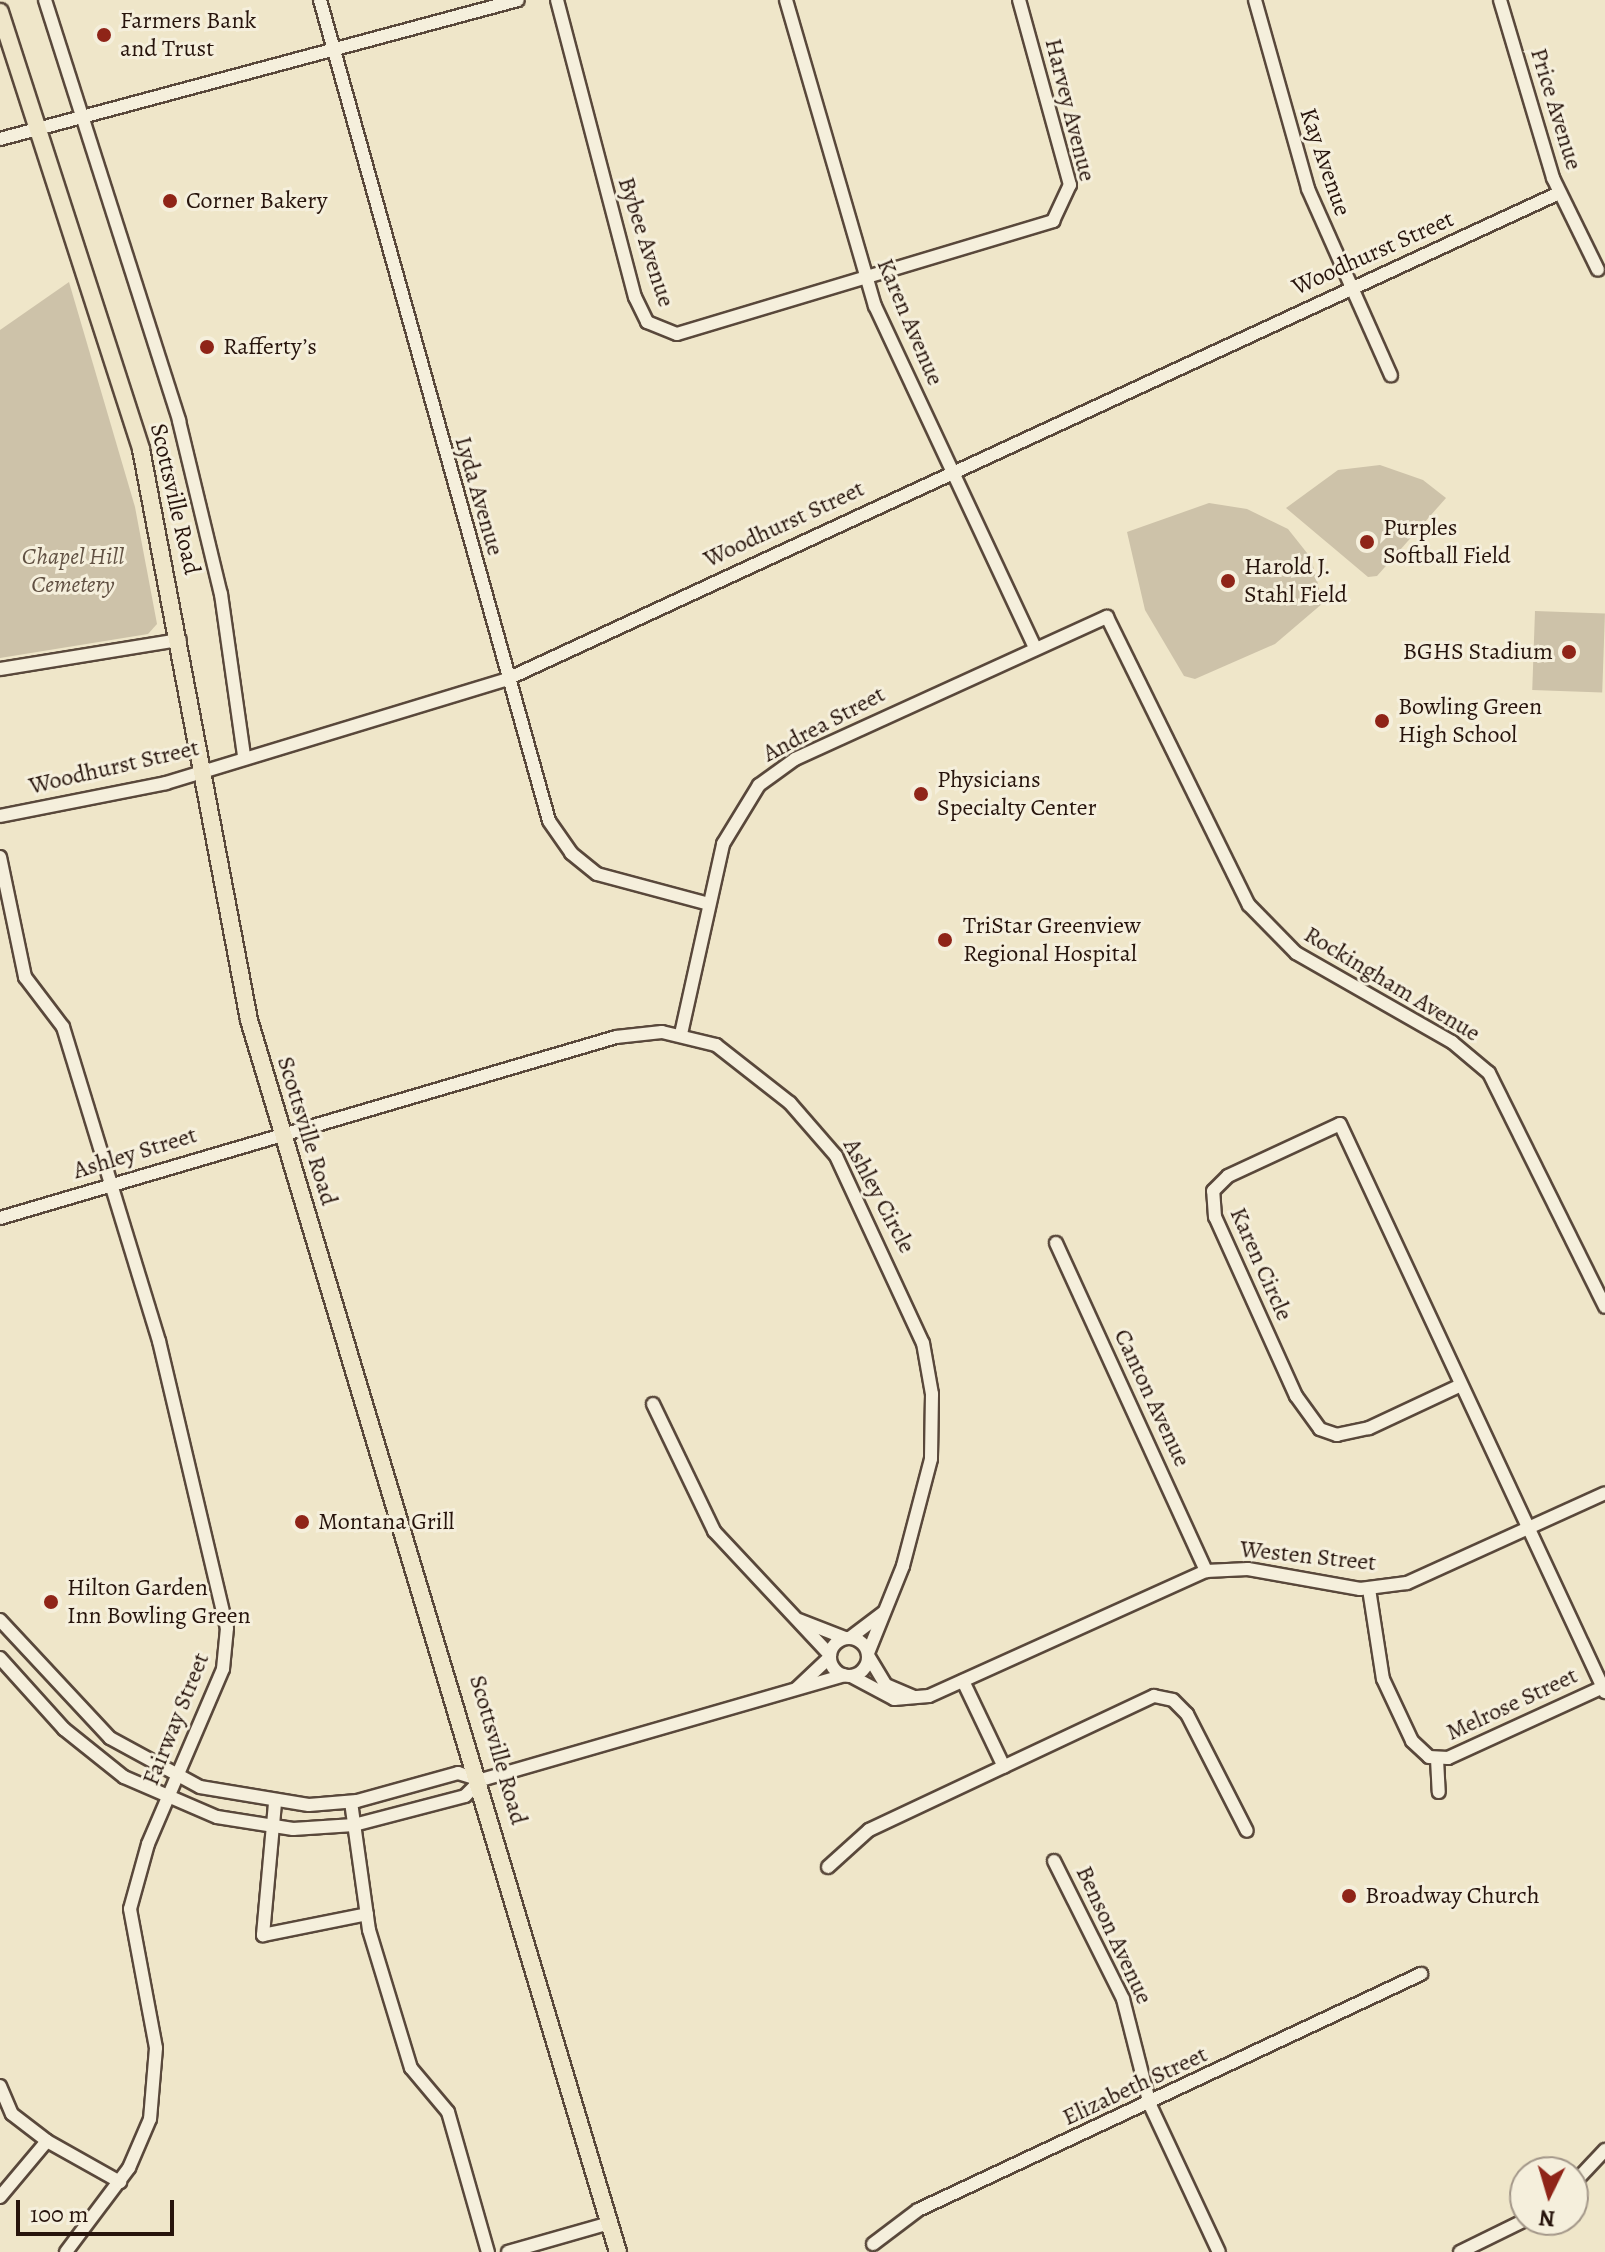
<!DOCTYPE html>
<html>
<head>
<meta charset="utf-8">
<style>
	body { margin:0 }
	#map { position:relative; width:1605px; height:2252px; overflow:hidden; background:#efe6c9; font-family:Alegreya,serif }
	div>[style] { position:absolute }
	.green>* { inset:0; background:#cdc2a9; transform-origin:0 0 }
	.roads { filter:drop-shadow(2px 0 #59483b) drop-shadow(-2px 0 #59483b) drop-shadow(0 2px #59483b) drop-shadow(0 -2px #59483b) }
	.minor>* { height:12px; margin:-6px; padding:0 6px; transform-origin:6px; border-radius:6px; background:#f5efdc }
	.minor>.ring { margin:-6px; padding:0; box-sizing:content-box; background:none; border:12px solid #f5efdc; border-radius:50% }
	.major>* { height:16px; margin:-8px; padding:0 8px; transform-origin:8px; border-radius:8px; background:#efe6c9 }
	.dots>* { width:22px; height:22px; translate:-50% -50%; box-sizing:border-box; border:4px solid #f5efdc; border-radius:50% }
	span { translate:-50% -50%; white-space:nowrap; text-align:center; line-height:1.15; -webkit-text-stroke:6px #f5efdc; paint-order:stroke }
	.poi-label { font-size:24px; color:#27140c }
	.left { translate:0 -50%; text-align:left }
	.right { translate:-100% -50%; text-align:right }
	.street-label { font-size:24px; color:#27140c }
	.park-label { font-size:24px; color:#615143; font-style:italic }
	.north { position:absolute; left:1509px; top:2156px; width:80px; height:80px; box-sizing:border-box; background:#f5efdc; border:2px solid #a39789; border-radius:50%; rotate:185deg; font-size:22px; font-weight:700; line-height:32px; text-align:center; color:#27140c }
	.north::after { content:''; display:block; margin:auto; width:28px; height:36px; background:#8f2418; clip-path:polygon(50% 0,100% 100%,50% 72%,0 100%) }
	.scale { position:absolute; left:16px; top:2200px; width:158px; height:36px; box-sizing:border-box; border:4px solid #27140c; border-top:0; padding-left:10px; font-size:24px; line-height:28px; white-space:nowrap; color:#27140c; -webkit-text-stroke:6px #f5efdc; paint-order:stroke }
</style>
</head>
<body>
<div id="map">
	<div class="green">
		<i style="clip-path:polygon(69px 282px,135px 507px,157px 624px,148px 634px,0 658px,0 330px)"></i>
		<i style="clip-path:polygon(1380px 465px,1423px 480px,1446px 498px,1377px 576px,1368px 577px,1286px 508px,1338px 470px)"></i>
		<i style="clip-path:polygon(1209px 503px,1247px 509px,1288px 529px,1311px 558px,1323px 603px,1275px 644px,1195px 679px,1184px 676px,1145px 610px,1127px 532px)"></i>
		<i style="left:1535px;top:611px;width:70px;height:79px;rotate:2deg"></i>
	</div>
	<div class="roads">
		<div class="minor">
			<i style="left:45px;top:0;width:442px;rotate:72.3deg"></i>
			<i style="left:179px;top:421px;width:178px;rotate:76.4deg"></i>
			<i style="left:221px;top:594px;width:163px;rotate:81.9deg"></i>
			<i style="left:320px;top:0;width:852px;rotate:74.41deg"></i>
			<i style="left:549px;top:821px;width:39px;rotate:55deg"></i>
			<i style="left:571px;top:853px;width:33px;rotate:39deg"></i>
			<i style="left:597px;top:874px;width:116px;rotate:15deg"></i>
			<i style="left:557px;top:0;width:307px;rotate:75.3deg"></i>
			<i style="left:635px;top:297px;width:28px;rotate:64deg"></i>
			<i style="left:647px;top:322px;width:32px;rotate:22deg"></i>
			<i style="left:677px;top:334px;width:393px;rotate:-16.7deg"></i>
			<i style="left:1053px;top:221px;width:40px;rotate:-65deg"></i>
			<i style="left:1070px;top:185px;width:192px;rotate:-105.4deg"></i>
			<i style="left:786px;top:0;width:319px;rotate:73.8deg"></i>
			<i style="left:875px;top:306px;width:374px;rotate:64.9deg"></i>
			<i style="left:1255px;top:0;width:196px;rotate:74.3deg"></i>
			<i style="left:1308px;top:189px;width:204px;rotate:66deg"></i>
			<i style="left:1500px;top:0;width:186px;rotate:73.4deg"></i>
			<i style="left:1553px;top:178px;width:102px;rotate:63.9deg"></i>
			<i style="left:0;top:139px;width:536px;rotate:-15.02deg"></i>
			<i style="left:0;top:669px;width:182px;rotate:-9.2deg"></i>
			<i style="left:0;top:816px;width:169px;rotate:-11.2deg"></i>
			<i style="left:166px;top:783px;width:354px;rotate:-16.9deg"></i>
			<i style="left:505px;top:680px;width:1161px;rotate:-24.8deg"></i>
			<i style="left:0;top:857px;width:123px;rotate:78.2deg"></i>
			<i style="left:25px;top:977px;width:63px;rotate:52.8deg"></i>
			<i style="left:63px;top:1027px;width:328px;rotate:73deg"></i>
			<i style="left:159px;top:1341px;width:295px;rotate:76.7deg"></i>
			<i style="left:227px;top:1628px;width:41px;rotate:95.6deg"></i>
			<i style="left:223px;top:1669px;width:190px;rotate:113.2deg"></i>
			<i style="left:148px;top:1844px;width:67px;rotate:105.5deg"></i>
			<i style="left:130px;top:1909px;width:141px;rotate:79.4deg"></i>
			<i style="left:156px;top:2048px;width:71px;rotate:94.8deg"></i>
			<i style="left:150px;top:2119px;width:53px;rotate:113.2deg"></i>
			<i style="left:129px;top:2168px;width:105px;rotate:126.9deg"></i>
			<i style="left:681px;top:1034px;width:195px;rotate:-77.5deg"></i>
			<i style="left:723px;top:844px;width:69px;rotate:-58.6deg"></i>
			<i style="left:759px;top:785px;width:44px;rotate:-35.8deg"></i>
			<i style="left:795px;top:759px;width:343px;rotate:-24.5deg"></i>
			<i style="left:1107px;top:617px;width:321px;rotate:63.8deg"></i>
			<i style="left:1249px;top:905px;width:67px;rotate:45.6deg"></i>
			<i style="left:1296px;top:953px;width:180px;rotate:29.7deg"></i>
			<i style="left:1452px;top:1042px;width:48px;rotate:40deg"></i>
			<i style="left:1489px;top:1073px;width:261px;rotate:63.6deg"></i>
			<i style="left:0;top:1218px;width:642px;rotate:-16.37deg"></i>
			<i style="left:616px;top:1037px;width:46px;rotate:-6.2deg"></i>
			<i style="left:662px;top:1032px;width:56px;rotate:13.5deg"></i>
			<i style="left:716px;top:1045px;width:94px;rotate:38.1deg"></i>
			<i style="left:790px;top:1103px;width:70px;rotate:49deg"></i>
			<i style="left:836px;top:1156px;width:206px;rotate:65.1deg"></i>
			<i style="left:923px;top:1343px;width:52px;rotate:80deg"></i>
			<i style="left:932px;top:1394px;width:65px;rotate:90.9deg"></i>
			<i style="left:931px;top:1459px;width:111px;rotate:104.7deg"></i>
			<i style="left:903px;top:1566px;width:94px;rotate:111.9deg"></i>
			<i style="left:1056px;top:1243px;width:361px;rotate:65.4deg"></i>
			<i style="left:1461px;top:1385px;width:102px;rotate:154.9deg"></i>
			<i style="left:1369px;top:1428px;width:33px;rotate:168deg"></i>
			<i style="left:1337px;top:1435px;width:18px;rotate:-161deg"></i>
			<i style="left:1320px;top:1429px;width:41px;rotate:-126deg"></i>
			<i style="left:1296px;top:1396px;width:196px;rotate:-114.3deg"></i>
			<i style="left:1215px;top:1217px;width:26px;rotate:-94deg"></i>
			<i style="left:1213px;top:1191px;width:21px;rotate:-45deg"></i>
			<i style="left:1228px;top:1176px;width:123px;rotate:-24.9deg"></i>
			<i style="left:1340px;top:1124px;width:627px;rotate:64.99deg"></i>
			<i style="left:653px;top:1404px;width:141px;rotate:64.3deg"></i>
			<i style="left:714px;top:1531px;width:170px;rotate:46.9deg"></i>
			<i style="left:1369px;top:1589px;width:91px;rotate:81.2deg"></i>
			<i style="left:1383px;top:1679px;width:68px;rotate:64.9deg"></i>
			<i style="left:1412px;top:1741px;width:23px;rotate:43deg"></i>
			<i style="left:1429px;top:1757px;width:19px;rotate:3deg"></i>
			<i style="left:1448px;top:1758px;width:173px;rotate:-24.6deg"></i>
			<i style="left:0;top:1620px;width:161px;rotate:47deg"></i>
			<i style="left:110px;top:1738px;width:102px;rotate:28.6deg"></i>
			<i style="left:200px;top:1787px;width:110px;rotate:9.4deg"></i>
			<i style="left:309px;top:1805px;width:48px;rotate:-4.8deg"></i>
			<i style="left:357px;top:1801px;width:105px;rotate:-15.5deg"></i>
			<i style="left:458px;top:1773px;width:24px;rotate:17deg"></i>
			<i style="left:799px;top:1620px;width:49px;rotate:21.4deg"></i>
			<i style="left:851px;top:1637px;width:41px;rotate:-37.1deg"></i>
			<i class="ring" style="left:830px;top:1638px;width:26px;height:26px"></i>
			<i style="left:869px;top:1657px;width:33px;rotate:59deg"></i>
			<i style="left:886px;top:1685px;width:30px;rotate:23deg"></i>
			<i style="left:0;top:1658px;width:96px;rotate:48deg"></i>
			<i style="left:64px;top:1729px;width:77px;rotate:38.7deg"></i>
			<i style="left:124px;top:1777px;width:101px;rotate:23.3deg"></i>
			<i style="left:217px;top:1817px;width:77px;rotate:9deg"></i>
			<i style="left:293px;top:1829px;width:61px;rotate:-3.8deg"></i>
			<i style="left:354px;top:1825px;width:115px;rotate:-14.6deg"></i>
			<i style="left:465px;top:1796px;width:23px;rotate:-45deg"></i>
			<i style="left:481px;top:1780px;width:378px;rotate:-16.1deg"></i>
			<i style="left:851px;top:1676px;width:49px;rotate:28.1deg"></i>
			<i style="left:894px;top:1699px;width:35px;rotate:-5deg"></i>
			<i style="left:929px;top:1696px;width:304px;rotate:-24.3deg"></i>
			<i style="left:1206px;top:1571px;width:42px;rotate:-2.7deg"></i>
			<i style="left:1248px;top:1569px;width:114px;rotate:10.1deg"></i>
			<i style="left:1360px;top:1589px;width:47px;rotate:-7.3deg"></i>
			<i style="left:1407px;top:1583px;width:217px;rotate:-24.4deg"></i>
			<i style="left:963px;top:1681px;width:95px;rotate:64.5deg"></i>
			<i style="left:797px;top:1688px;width:45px;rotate:-43.2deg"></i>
			<i style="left:1437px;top:1759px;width:33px;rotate:87deg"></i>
			<i style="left:351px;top:1802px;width:129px;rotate:82deg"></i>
			<i style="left:369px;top:1930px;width:144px;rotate:73.1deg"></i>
			<i style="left:411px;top:2068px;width:57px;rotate:49.9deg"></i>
			<i style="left:448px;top:2112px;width:146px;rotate:74.1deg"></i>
			<i style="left:275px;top:1803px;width:133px;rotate:95.2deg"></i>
			<i style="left:263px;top:1935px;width:106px;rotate:-11.4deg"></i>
			<i style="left:1054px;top:1861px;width:154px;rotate:63.4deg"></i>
			<i style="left:1123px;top:1999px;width:109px;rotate:75.7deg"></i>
			<i style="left:1150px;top:2105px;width:162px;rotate:64.9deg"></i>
			<i style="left:828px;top:1867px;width:55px;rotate:-42.1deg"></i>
			<i style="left:869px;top:1830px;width:315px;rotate:-25.2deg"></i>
			<i style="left:1154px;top:1696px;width:19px;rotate:12deg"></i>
			<i style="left:1173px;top:1700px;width:20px;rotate:45deg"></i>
			<i style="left:1187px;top:1714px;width:131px;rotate:62.9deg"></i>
			<i style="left:0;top:2086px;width:30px;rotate:67deg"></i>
			<i style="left:12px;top:2114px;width:44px;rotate:37.6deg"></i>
			<i style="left:47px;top:2141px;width:73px;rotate:130deg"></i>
			<i style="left:47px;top:2141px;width:84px;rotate:29.3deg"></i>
			<i style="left:1573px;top:2184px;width:47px;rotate:-46.7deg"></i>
			<i style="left:873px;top:2244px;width:56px;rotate:-37.1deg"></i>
			<i style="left:918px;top:2210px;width:556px;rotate:-25.14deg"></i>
			<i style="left:508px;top:2252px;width:106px;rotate:-15.9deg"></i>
			<i style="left:1460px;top:2252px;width:72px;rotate:-26.2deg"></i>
		</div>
		<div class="major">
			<i style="left:0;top:12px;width:459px;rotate:72.1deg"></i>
			<i style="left:141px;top:449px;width:581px;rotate:79.29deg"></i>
			<i style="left:249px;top:1020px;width:1286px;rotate:73.33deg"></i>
		</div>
	</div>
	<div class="dots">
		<i style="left:104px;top:35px;background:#8f2418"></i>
		<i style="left:170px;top:201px;background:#8f2418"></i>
		<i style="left:207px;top:347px;background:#8f2418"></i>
		<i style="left:1367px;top:542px;background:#8f2418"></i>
		<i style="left:1228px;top:581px;background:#8f2418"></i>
		<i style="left:1569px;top:652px;background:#8f2418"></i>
		<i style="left:1382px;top:721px;background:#8f2418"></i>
		<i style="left:921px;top:794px;background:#8f2418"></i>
		<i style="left:945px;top:940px;background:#8f2418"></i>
		<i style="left:302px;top:1522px;background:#8f2418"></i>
		<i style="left:51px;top:1602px;background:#8f2418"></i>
		<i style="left:1349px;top:1896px;background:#8f2418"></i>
	</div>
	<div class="poi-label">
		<span class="left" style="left:120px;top:35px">Farmers Bank<br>and Trust</span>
		<span class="left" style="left:186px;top:201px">Corner Bakery</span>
		<span class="left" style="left:223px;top:347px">Rafferty’s</span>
		<span class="left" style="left:1383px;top:542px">Purples<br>Softball Field</span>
		<span class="left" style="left:1244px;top:581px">Harold J.<br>Stahl Field</span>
		<span class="right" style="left:1553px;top:652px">BGHS Stadium</span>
		<span class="left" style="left:1398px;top:721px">Bowling Green<br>High School</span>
		<span class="left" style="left:937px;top:794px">Physicians<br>Specialty Center</span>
		<span class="left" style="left:963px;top:940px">TriStar Greenview<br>Regional Hospital</span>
		<span class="left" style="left:318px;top:1522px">Montana Grill</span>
		<span class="left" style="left:67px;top:1602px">Hilton Garden<br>Inn Bowling Green</span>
		<span class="left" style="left:1365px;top:1896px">Broadway Church</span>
	</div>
	<div class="street-label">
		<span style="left:1556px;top:109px;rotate:73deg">Price Avenue</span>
		<span style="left:1070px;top:110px;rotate:76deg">Harvey Avenue</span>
		<span style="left:1325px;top:162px;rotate:71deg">Kay Avenue</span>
		<span style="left:646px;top:242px;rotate:72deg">Bybee Avenue</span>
		<span style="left:1373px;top:253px;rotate:-24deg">Woodhurst Street</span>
		<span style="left:910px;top:322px;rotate:67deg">Karen Avenue</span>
		<span style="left:479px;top:496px;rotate:74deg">Lyda Avenue</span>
		<span style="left:175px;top:499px;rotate:77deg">Scottsville Road</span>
		<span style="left:784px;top:524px;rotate:-25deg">Woodhurst Street</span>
		<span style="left:824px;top:724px;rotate:-28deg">Andrea Street</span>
		<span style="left:114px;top:767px;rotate:-13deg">Woodhurst Street</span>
		<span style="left:1392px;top:984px;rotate:31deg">Rockingham Avenue</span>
		<span style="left:307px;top:1131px;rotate:73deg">Scottsville Road</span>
		<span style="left:135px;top:1153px;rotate:-17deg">Ashley Street</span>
		<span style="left:879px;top:1196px;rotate:62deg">Ashley Circle</span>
		<span style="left:1261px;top:1264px;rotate:66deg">Karen Circle</span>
		<span style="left:1152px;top:1398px;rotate:65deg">Canton Avenue</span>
		<span style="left:1308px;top:1556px;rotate:6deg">Westen Street</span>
		<span style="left:1512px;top:1704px;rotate:-25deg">Melrose Street</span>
		<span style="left:176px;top:1719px;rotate:-68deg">Fairway Street</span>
		<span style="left:498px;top:1750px;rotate:74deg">Scottsville Road</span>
		<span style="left:1114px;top:1935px;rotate:65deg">Benson Avenue</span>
		<span style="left:1135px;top:2086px;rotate:-25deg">Elizabeth Street</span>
	</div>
	<div class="park-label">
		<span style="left:73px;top:571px">Chapel Hill<br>Cemetery</span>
	</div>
	<div class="north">N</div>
	<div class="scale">100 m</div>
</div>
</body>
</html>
